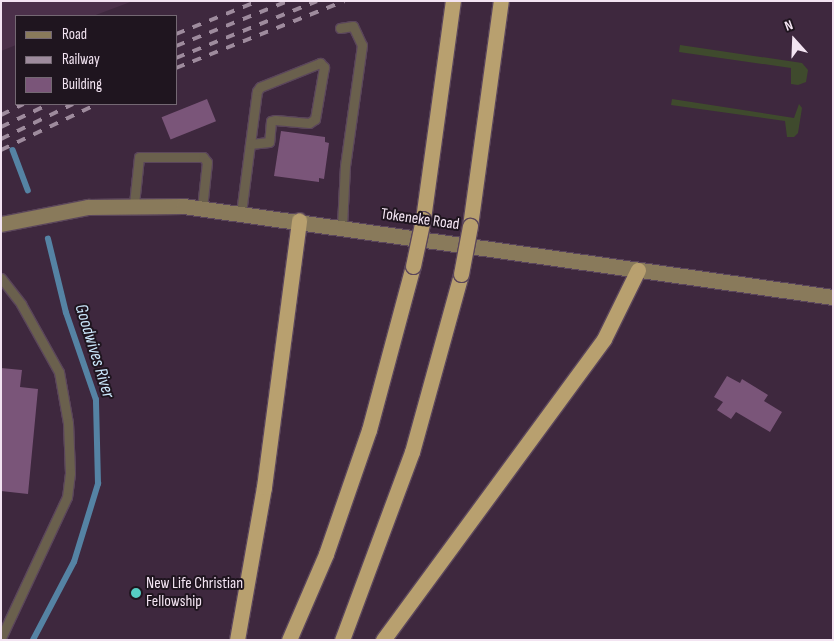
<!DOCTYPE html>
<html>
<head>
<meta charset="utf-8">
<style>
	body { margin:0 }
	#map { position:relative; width:834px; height:641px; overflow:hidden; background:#3e283e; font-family:"Sofia Sans Condensed",sans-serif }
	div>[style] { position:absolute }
	.built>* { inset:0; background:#4b304a }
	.green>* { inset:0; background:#3f4a2d }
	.stream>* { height:5.5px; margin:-2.75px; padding:0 2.75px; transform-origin:2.75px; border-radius:2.75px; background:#5583a4 }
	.building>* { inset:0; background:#7a5579; transform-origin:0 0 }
	.roads { filter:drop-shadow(1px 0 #5b465b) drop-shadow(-1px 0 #5b465b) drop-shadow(0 1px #5b465b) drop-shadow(0 -1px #5b465b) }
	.lane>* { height:9px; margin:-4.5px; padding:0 4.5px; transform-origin:4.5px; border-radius:4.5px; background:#6a604d }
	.secondary>* { height:15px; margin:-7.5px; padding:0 7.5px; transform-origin:7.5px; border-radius:7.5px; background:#897a5b }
	.highway>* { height:15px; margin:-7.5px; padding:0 7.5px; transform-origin:7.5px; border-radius:7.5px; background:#b8a06f }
	.rail>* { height:4px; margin-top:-2px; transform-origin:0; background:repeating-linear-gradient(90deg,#9e8b9d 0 9px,transparent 0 18px) }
	.bridges { filter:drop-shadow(1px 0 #5b465b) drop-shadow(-1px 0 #5b465b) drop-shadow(0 1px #5b465b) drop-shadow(0 -1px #5b465b) }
	.highway-bridge>* { height:15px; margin:-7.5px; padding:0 7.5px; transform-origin:7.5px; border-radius:7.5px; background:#b8a06f }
	.dots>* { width:14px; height:14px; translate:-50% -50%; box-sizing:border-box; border:2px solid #1f151f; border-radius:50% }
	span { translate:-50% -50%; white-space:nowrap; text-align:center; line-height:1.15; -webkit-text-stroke:4px #1f151f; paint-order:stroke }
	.street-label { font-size:16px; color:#f3e4f2 }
	.poi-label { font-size:16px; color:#f3e4f2 }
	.left { translate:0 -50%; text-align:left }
	.water-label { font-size:18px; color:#cae6fa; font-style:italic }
	.frame { position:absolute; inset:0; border:2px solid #f3e4f2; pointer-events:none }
	.legend { position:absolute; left:15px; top:15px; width:162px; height:90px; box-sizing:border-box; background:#1f151f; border:1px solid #746873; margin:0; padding:6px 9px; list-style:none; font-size:15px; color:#f3e4f2 }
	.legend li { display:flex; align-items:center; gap:10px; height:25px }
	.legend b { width:25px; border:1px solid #746873 }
	.north { position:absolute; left:769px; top:15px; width:50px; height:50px; -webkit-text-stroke:4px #1f151f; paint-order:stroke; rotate:340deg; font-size:14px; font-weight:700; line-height:20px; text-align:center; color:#f3e4f2 }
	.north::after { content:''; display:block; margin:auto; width:18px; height:22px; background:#f3e4f2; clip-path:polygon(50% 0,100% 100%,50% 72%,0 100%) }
</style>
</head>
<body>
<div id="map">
	<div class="built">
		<i style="clip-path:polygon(1px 1px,133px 1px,93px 16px,16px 16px,16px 45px,1px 51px)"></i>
	</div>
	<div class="green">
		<i style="clip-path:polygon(680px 45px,802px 63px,808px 70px,806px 82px,798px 85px,791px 84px,791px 68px,679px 52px)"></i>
		<i style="clip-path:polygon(672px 99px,794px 118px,799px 104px,802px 108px,798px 133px,794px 137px,787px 137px,785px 121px,671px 105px)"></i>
	</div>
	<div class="stream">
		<i style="left:13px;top:150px;width:43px;rotate:69.4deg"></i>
		<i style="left:33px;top:640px;width:88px;rotate:-62.3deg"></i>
		<i style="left:74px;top:562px;width:82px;rotate:-72.9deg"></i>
		<i style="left:98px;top:484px;width:84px;rotate:-91.4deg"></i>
		<i style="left:96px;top:400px;width:92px;rotate:-109deg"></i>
		<i style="left:66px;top:313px;width:76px;rotate:-103.7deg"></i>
	</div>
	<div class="building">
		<i style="left:207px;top:99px;width:24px;height:49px;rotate:68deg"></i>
		<i style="clip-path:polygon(281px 131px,325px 137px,325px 142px,329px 143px,324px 179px,319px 178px,319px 182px,274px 176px)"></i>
		<i style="clip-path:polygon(1px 368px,22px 370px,20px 387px,38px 389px,28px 494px,1px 491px)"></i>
		<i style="clip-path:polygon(727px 376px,740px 383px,742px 379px,768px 395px,764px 401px,782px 412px,770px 432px,736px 412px,731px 419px,717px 410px,723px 402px,714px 397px)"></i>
	</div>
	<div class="roads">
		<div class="lane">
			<i style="left:340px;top:28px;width:13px;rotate:-9deg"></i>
			<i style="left:353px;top:26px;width:21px;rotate:65deg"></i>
			<i style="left:362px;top:45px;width:122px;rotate:98deg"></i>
			<i style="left:345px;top:166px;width:60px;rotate:92.9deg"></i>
			<i style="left:134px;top:204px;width:47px;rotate:-83.9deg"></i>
			<i style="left:139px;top:157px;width:64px"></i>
			<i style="left:203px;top:157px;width:6px;rotate:51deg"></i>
			<i style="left:207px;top:162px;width:46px;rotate:96.2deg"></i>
			<i style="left:241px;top:213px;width:70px;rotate:-82.6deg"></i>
			<i style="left:250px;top:144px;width:53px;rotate:-82.5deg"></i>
			<i style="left:257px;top:91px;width:5px;rotate:-53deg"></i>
			<i style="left:260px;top:87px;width:65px;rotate:-21.8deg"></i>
			<i style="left:320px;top:63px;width:6px;rotate:45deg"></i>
			<i style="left:324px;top:67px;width:53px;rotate:99.8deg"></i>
			<i style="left:315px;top:119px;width:7px;rotate:146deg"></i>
			<i style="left:309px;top:123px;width:34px;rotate:-175deg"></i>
			<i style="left:275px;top:120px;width:4px;rotate:166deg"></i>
			<i style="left:271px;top:121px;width:21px;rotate:95deg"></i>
			<i style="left:269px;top:142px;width:19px;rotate:174deg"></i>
			<i style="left:1px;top:278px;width:33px;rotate:52deg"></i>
			<i style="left:21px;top:304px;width:78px;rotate:60.8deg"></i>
			<i style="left:59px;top:372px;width:52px;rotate:80deg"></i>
			<i style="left:68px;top:423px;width:50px;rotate:87.7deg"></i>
			<i style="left:70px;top:473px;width:24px;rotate:97deg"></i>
			<i style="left:67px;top:497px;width:156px;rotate:115.1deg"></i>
		</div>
		<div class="secondary">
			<i style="left:1px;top:224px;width:89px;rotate:-11.1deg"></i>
			<i style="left:88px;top:207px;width:95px;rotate:-0.6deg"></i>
			<i style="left:183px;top:206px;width:656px;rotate:7.97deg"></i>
		</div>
		<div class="highway">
			<i style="left:423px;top:219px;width:220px;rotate:-82.2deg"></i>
			<i style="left:470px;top:226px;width:227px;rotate:-82.2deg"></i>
			<i style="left:237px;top:640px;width:155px;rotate:-80deg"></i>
			<i style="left:264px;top:487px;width:269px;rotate:-82.5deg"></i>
			<i style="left:289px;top:640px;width:94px;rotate:-66.7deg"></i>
			<i style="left:326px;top:554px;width:131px;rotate:-70.9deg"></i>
			<i style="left:369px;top:430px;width:170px;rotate:-75deg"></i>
			<i style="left:342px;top:640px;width:201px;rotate:-69.6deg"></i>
			<i style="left:412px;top:452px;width:185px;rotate:-74.6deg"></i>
			<i style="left:383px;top:640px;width:373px;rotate:-53.7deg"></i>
			<i style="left:604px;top:339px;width:77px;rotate:-63.8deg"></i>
		</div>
	</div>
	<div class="rail">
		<i style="left:176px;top:34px;width:88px;rotate:-21.9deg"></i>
		<i style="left:176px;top:46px;width:121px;rotate:-21.9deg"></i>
		<i style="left:176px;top:58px;width:152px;rotate:-22deg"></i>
		<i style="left:176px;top:68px;width:181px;rotate:-21.7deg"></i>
		<i style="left:1px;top:115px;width:25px;rotate:-26deg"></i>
		<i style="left:1px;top:127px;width:53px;rotate:-25.6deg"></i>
		<i style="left:1px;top:139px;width:80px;rotate:-25.9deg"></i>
		<i style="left:1px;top:150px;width:106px;rotate:-25.6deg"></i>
	</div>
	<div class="bridges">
		<div class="highway-bridge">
			<i style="left:413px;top:266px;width:48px;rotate:-78deg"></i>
			<i style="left:461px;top:274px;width:49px;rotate:-79.4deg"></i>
		</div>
	</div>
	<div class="dots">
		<i style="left:136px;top:593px;background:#56cec4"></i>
	</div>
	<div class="street-label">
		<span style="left:420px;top:220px;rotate:8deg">Tokeneke Road</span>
	</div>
	<div class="poi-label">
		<span class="left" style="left:146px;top:593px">New Life Christian<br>Fellowship</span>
	</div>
	<div class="water-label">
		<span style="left:94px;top:351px;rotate:73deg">Goodwives River</span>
	</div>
	<div class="frame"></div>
	<ul class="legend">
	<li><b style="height:6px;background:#897a5b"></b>Road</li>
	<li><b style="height:6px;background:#9e8b9d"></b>Railway</li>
	<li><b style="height:14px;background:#7a5579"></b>Building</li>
	</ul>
	<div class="north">N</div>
</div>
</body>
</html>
